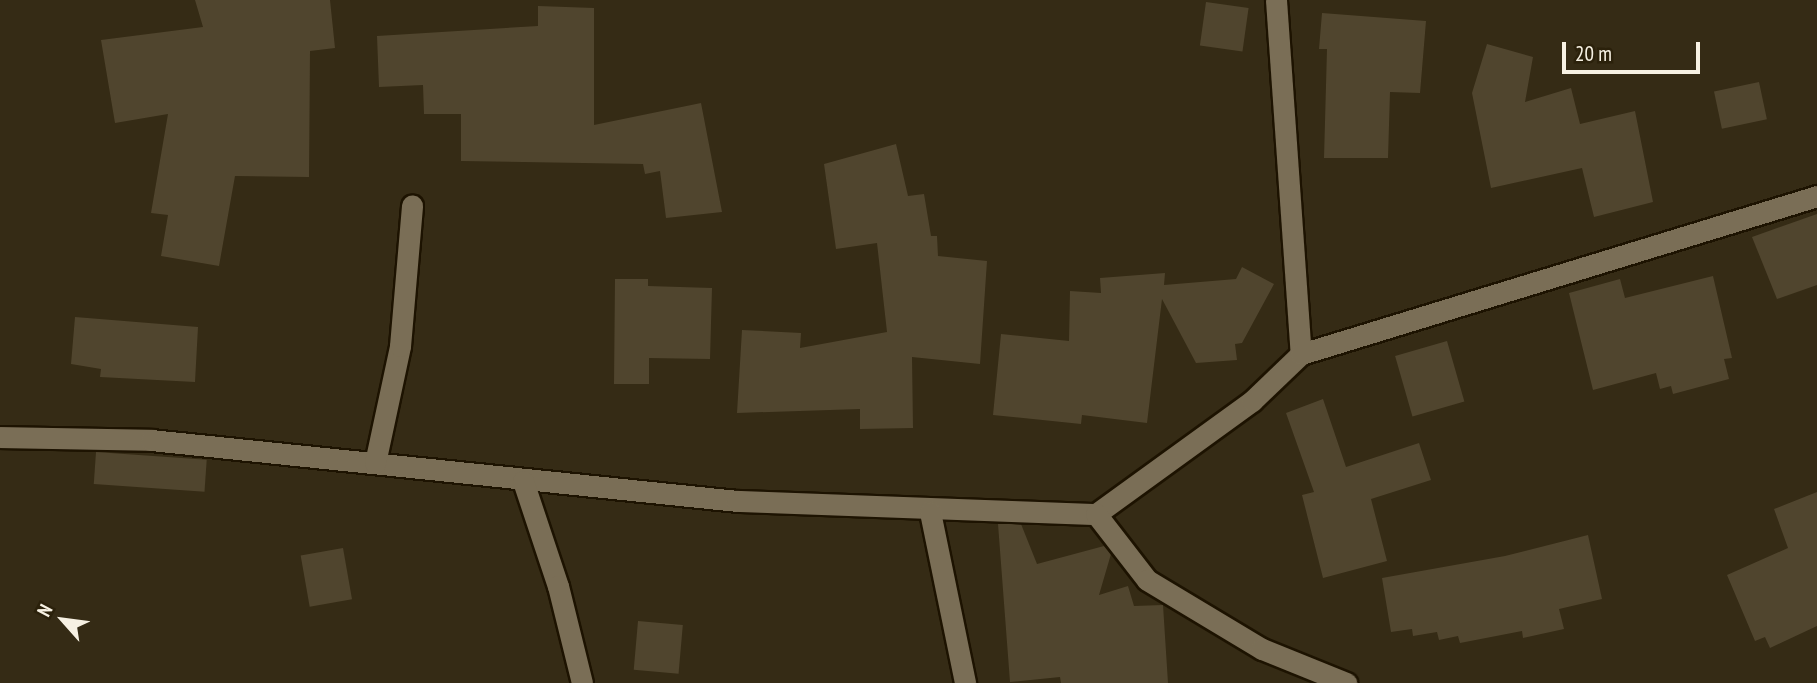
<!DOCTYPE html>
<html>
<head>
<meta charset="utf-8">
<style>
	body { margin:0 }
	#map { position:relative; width:1817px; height:683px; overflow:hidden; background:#352b15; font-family:"PT Sans Narrow",sans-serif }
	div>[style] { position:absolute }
	.building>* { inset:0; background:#50452e; transform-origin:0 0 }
	.roads { filter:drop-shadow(2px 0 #1d1301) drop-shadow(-2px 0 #1d1301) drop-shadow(0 2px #1d1301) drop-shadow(0 -2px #1d1301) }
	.minor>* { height:21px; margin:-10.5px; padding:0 10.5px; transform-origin:10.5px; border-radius:10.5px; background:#7a6e56 }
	span { translate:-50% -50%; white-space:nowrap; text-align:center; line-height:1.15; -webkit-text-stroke:5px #2b210b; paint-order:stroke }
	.north { position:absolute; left:28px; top:585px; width:70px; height:70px; -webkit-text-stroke:5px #2b210b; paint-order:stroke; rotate:298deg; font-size:19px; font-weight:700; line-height:28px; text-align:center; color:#f7f1e3 }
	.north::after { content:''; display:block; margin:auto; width:24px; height:32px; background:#f7f1e3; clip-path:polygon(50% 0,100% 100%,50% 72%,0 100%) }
	.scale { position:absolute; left:1562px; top:42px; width:138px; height:32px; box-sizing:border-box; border:4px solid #f7f1e3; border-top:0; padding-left:9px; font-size:21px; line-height:24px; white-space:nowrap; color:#f7f1e3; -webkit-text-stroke:5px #2b210b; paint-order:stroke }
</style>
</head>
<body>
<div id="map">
	<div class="building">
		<i style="clip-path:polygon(195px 0,330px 0,335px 48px,310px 51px,309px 177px,235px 176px,219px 266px,161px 256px,168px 215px,151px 213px,168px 114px,115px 123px,101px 40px,203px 27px)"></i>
		<i style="left:1206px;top:2px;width:43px;height:44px;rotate:8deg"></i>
		<i style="clip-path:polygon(538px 6px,594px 8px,594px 125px,701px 103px,722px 212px,666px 218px,660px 171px,645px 174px,643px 164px,461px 161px,461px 114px,424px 114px,423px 85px,379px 87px,377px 36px,538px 26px)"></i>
		<i style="clip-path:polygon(1322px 13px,1426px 21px,1420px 93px,1390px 92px,1388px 158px,1324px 158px,1327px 49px,1319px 49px)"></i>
		<i style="clip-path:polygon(1487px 44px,1533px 57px,1525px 102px,1571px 88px,1580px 124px,1635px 111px,1653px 202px,1594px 217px,1582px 168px,1491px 188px,1472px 93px)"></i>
		<i style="left:1759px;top:82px;width:38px;height:46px;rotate:78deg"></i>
		<i style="clip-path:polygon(896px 144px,908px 196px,924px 194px,931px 236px,937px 236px,938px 256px,987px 261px,980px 364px,912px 357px,913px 428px,860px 429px,860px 409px,737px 413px,742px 330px,801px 333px,800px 348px,887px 332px,877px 243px,836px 249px,824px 164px)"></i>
		<i style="clip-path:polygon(1817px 214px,1817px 285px,1777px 299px,1752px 237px)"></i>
		<i style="clip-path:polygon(1242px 267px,1274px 284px,1242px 343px,1235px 344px,1237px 360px,1196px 363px,1162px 299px,1147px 423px,1082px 415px,1081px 424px,993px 415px,1001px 334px,1069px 341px,1070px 291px,1101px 293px,1100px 278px,1165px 273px,1164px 285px,1236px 279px)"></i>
		<i style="clip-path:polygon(1713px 276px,1732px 358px,1724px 359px,1729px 379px,1673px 394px,1671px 386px,1660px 389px,1656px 373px,1593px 390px,1569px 293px,1620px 279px,1625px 298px)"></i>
		<i style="clip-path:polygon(615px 279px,648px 279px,648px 286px,712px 288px,710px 359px,649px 358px,649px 384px,614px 384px)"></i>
		<i style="clip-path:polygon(75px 317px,198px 327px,195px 382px,100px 377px,101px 369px,71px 364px)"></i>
		<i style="left:1447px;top:341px;width:63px;height:54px;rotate:74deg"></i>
		<i style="clip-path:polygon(1323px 399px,1346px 467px,1419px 443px,1431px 480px,1371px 499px,1387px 561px,1323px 578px,1302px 495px,1314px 492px,1286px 413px)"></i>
		<i style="left:96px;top:452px;width:111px;height:32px;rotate:4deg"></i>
		<i style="clip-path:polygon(1817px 492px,1817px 626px,1770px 648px,1765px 637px,1755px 641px,1727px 575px,1788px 548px,1774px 509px)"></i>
		<i style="clip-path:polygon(998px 524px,1021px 524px,1037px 564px,1104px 546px,1111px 554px,1099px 595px,1128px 586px,1134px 606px,1163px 605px,1168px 683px,1061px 683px,1060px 677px,1010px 682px)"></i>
		<i style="clip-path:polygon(1588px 535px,1602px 599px,1559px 609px,1564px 629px,1523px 638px,1522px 631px,1460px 643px,1458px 636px,1439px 640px,1437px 632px,1413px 636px,1412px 629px,1391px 632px,1382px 578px,1505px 556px)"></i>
		<i style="left:343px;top:548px;width:52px;height:43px;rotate:80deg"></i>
		<i style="left:638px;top:621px;width:45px;height:49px;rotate:5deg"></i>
	</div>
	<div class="roads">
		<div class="minor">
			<i style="left:1276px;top:0;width:355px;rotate:86deg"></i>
			<i style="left:0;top:437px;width:151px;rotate:1.1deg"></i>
			<i style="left:151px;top:440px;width:589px;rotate:5.94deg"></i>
			<i style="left:737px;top:501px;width:359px;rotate:2.1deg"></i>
			<i style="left:1096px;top:514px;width:193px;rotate:-35.9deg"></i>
			<i style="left:1252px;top:401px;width:68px;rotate:-43.8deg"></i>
			<i style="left:1301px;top:354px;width:540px;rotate:-17.02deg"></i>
			<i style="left:375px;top:463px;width:120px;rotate:-77.9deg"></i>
			<i style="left:400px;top:346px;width:141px;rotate:-85.1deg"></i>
			<i style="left:523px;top:481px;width:111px;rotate:71.6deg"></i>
			<i style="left:558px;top:586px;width:100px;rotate:76.1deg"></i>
			<i style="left:930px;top:512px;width:175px;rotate:78.4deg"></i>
			<i style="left:1096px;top:514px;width:83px;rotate:52.3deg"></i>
			<i style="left:1147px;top:580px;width:134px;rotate:31deg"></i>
			<i style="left:1262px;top:649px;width:91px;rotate:22deg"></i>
		</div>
	</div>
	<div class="north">N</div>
	<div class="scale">20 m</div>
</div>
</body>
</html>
